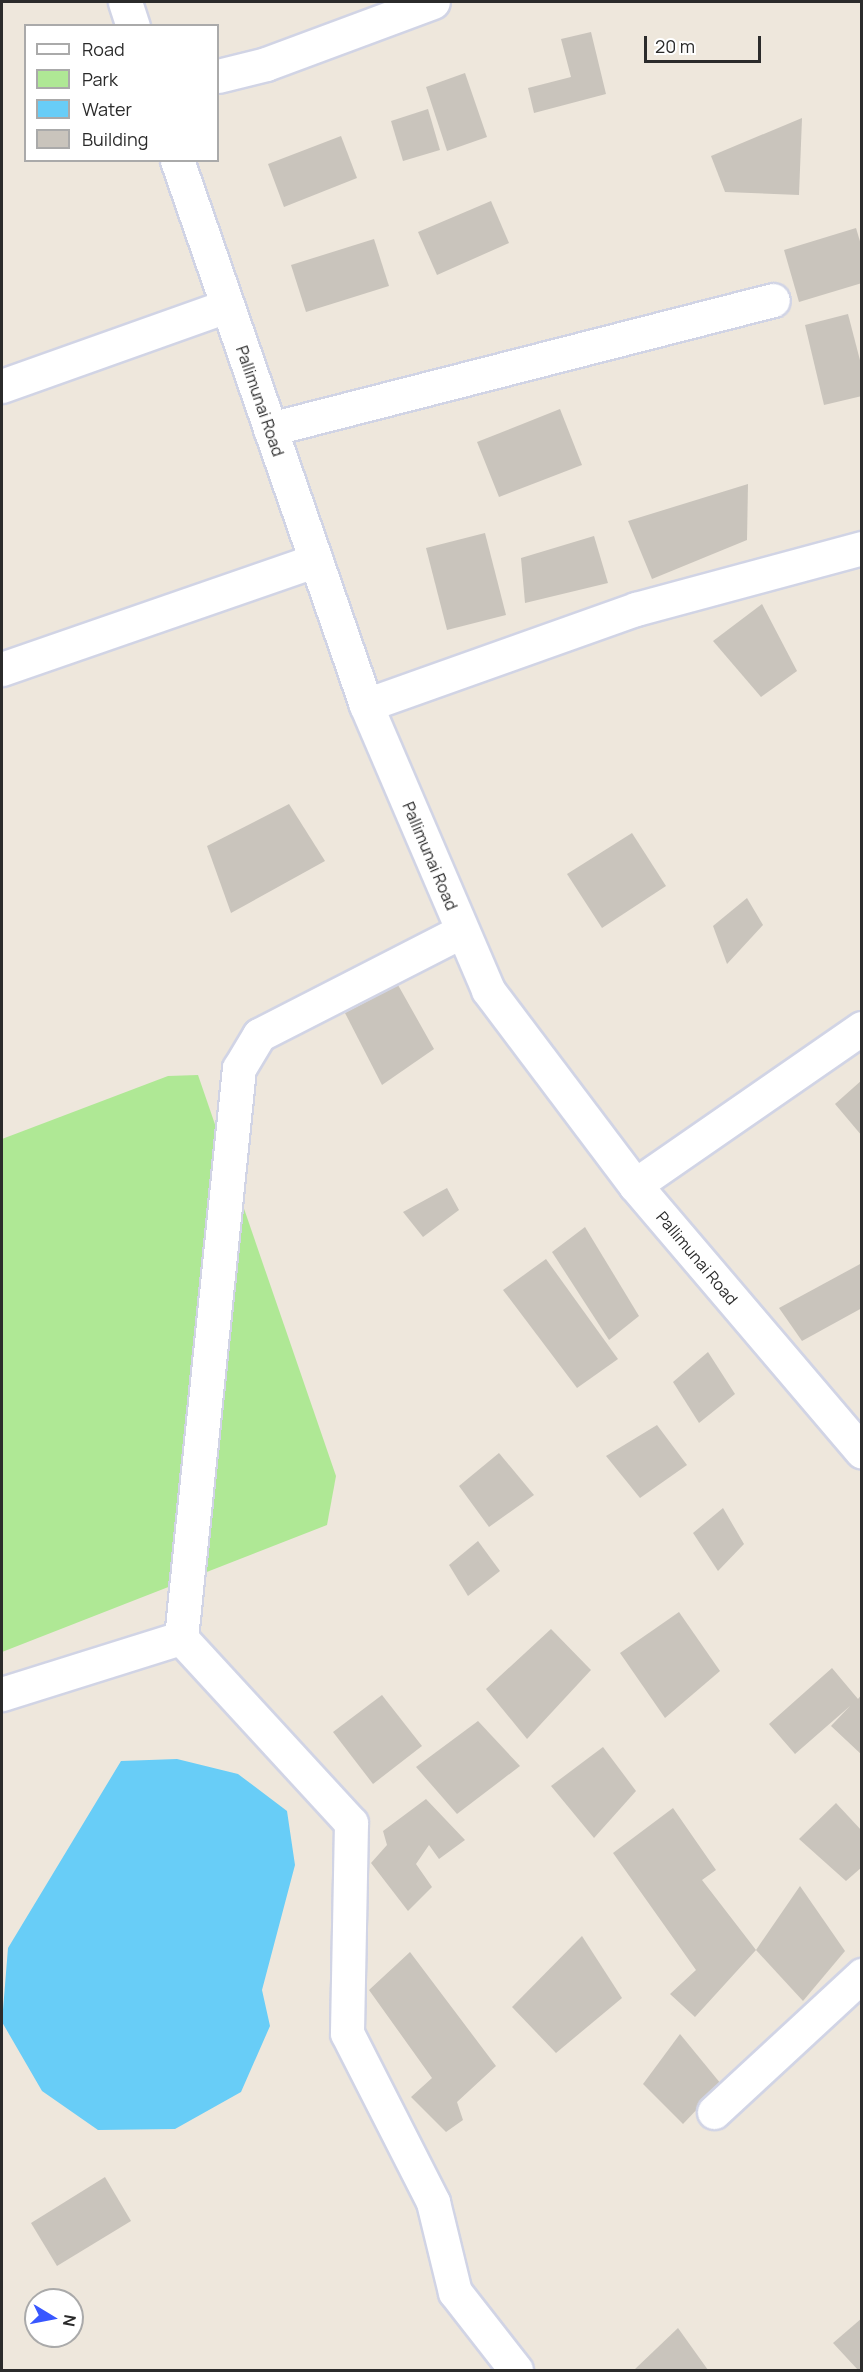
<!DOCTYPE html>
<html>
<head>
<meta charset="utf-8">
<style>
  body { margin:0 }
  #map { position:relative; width:863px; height:2372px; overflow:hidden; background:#eee7dc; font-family:Manrope,sans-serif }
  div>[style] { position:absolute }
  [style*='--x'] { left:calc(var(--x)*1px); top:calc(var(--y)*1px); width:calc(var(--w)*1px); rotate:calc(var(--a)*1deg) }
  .green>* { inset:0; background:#afe895 }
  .water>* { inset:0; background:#68cdf7 }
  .building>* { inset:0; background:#c9c4bc }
  .roads { filter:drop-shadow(2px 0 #d1d4e5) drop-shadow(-2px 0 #d1d4e5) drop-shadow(0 2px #d1d4e5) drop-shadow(0 -2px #d1d4e5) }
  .minor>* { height:33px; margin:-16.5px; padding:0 16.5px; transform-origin:16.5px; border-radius:16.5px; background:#fff }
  span { translate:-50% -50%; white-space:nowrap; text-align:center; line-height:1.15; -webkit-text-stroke:4.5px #fff; paint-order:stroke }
  .street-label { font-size:16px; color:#2b2b2b }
  .frame { position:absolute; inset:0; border:3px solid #2b2b2b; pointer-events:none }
  .legend { position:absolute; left:24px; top:24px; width:195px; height:138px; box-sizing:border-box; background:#fff; border:2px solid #aaa; margin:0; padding:8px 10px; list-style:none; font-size:18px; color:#2b2b2b }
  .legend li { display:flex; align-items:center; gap:12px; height:30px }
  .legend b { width:30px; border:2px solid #aaa }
  .north { position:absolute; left:24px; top:2288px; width:60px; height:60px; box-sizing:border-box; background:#fff; border:2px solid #aaa; border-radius:50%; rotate:100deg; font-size:16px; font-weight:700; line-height:24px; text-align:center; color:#2b2b2b }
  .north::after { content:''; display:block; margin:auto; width:21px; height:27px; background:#3857ff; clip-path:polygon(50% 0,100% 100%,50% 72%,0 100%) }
  .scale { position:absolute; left:644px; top:36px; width:117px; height:27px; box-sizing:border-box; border:3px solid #2b2b2b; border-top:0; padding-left:8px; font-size:18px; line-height:21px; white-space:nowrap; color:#2b2b2b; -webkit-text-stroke:4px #fff; paint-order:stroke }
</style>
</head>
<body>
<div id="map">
  <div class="green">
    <div style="clip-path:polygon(198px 1075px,336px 1476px,327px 1525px,2px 1652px,2px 1139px,168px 1076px)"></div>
  </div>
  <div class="water">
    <div style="clip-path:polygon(177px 1759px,238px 1774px,287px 1811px,295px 1865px,262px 1990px,270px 2026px,241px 2092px,175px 2129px,98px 2130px,42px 2091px,2px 2022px,8px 1948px,121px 1761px)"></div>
  </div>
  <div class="building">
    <div style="clip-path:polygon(591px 32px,606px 94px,534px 113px,528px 88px,571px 77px,561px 39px)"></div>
    <div style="clip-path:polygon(465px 73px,487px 137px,447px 151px,426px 87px)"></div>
    <div style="clip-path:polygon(428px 109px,440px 150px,403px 161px,391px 121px)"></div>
    <div style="clip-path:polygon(802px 118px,799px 195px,725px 192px,711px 156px)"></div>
    <div style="clip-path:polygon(341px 136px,357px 178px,284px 207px,268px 164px)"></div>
    <div style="clip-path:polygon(491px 201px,509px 243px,437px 275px,418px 232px)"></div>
    <div style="clip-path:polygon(856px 228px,862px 248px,862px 283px,799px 302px,784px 250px)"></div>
    <div style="clip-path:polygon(374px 239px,389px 286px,306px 312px,291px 265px)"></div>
    <div style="clip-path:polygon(848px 314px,862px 368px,862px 396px,824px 405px,805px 325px)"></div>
    <div style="clip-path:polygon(560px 409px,582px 465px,499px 497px,477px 442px)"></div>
    <div style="clip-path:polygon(748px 484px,747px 540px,652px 579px,628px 521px)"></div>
    <div style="clip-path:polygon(485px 533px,506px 615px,447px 630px,426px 548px)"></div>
    <div style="clip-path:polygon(594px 536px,608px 583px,525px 603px,521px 558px)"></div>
    <div style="clip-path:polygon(762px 604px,797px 671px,761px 697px,713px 641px)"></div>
    <div style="clip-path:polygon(289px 804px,325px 861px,231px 913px,207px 846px)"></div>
    <div style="clip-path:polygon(632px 833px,666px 886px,602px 928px,567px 874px)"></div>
    <div style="clip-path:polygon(747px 898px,763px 925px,727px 964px,713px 926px)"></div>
    <div style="clip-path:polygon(398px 985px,434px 1049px,382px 1085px,345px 1013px)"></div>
    <div style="clip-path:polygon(862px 1080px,862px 1136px,835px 1104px)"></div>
    <div style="clip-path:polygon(447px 1188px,459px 1210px,423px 1237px,403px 1212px)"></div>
    <div style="clip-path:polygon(585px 1227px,639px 1316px,609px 1340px,552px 1252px)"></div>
    <div style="clip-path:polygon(546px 1259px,618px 1359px,577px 1388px,503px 1290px)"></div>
    <div style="clip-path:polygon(862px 1263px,862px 1308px,802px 1341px,779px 1308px)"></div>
    <div style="clip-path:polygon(708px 1352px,735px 1394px,699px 1423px,673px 1382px)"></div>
    <div style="clip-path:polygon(657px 1425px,687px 1465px,640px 1498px,606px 1456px)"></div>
    <div style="clip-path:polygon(499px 1453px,534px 1495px,489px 1527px,459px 1486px)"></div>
    <div style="clip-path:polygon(723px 1508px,744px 1544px,718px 1571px,693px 1533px)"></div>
    <div style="clip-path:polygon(478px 1541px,500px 1571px,468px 1596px,449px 1565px)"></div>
    <div style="clip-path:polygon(679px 1612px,720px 1671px,665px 1718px,620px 1653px)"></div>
    <div style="clip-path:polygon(551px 1629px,591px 1670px,527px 1739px,486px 1689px)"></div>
    <div style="clip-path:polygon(832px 1668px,858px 1699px,862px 1694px,862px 1755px,831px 1726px,850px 1706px,795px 1754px,769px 1724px)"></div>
    <div style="clip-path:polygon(382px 1695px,422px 1746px,373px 1784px,333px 1732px)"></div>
    <div style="clip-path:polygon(478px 1721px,520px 1766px,457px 1814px,416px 1767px)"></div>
    <div style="clip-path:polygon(603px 1747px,636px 1791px,594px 1838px,551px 1786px)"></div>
    <div style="clip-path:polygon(426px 1799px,465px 1840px,439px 1859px,429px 1845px,416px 1864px,432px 1887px,408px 1911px,371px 1863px,387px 1845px,383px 1831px)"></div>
    <div style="clip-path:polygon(836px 1803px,862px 1831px,862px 1867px,846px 1881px,799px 1839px)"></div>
    <div style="clip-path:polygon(673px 1808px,716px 1870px,702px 1880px,756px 1950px,695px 2017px,670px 1994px,696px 1970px,613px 1853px)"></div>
    <div style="clip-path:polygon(800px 1886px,845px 1951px,803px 2001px,756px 1950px)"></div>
    <div style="clip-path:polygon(582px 1936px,622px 1998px,556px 2053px,512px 2007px)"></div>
    <div style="clip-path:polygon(410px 1952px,496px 2066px,457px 2102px,463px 2120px,446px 2132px,411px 2097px,432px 2078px,369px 1990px)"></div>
    <div style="clip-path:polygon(680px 2034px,721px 2084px,683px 2124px,643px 2084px)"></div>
    <div style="clip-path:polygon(105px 2177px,131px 2221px,57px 2266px,31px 2223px)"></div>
    <div style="clip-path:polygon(862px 2318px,862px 2370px,858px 2370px,833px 2343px)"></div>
    <div style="clip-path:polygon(678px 2328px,708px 2370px,634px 2370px)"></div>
  </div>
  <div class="roads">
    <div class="minor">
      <div style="--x:125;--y:2;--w:25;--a:72"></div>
      <div style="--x:218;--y:76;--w:49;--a:-14"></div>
      <div style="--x:266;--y:64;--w:178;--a:-20.4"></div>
      <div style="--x:177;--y:160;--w:577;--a:70.87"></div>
      <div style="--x:366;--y:705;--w:310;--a:66.8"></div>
      <div style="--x:488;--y:990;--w:244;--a:53"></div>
      <div style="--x:635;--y:1185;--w:350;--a:49.6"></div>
      <div style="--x:2;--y:386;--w:239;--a:-19.6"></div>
      <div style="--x:270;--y:429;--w:519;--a:-14.38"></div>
      <div style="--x:2;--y:669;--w:332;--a:-19.1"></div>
      <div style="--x:366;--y:705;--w:287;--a:-19.6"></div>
      <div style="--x:636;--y:609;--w:234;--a:-15.1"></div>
      <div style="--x:462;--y:931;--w:228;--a:152.9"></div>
      <div style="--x:259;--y:1035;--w:39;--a:121"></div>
      <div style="--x:239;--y:1068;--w:573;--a:95.81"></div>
      <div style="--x:181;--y:1638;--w:251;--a:47.4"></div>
      <div style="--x:351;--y:1823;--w:210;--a:91.1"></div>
      <div style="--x:347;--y:2033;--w:190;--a:63"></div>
      <div style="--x:433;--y:2202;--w:93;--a:76.3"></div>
      <div style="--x:455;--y:2292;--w:99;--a:52"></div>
      <div style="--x:635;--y:1185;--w:276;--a:-34.7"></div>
      <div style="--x:2;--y:1694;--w:188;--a:-17.4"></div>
      <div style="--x:714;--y:2112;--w:202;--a:-42.8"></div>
    </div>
  </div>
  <div class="street-label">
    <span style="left:260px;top:401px;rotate:71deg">Pallimunai Road</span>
    <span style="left:430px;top:856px;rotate:67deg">Pallimunai Road</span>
    <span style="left:697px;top:1258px;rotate:50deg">Pallimunai Road</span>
  </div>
  <div class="frame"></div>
  <ul class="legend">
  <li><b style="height:8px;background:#fff"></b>Road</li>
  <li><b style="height:16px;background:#afe895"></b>Park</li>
  <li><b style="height:16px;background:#68cdf7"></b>Water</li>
  <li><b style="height:16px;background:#c9c4bc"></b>Building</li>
  </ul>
  <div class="north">N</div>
  <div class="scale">20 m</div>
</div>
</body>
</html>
